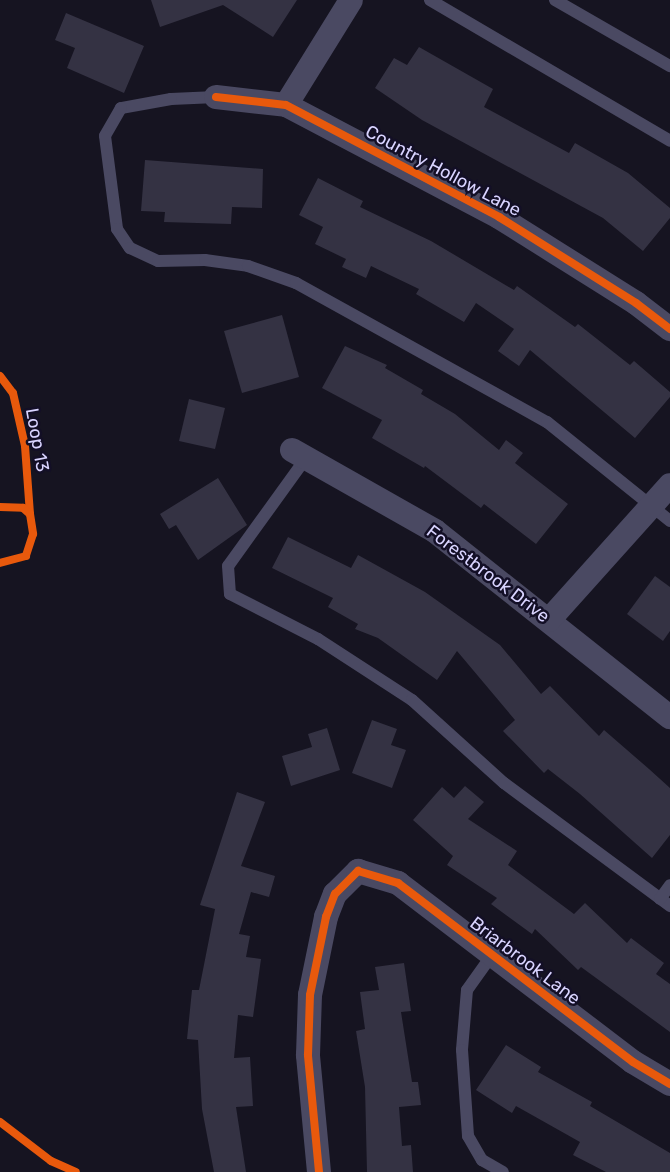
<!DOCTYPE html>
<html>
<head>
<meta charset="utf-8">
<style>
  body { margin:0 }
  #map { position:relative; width:670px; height:1172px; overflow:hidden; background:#161421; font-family:Rubik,sans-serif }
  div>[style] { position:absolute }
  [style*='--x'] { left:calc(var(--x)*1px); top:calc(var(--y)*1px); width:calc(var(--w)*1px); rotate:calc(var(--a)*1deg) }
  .building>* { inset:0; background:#343243 }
  .service>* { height:12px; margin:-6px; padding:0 6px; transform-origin:6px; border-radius:6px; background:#4a4962 }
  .minor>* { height:24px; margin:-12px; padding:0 12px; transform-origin:12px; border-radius:12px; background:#4a4962 }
  .cycleway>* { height:8px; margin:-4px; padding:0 4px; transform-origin:4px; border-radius:4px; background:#e8590c }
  span { translate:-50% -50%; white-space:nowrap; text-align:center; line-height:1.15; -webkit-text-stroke:5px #130f26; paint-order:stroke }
  .street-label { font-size:18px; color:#d9d4ff }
</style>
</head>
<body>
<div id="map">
  <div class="building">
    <div style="clip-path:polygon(151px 0,297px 0,273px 37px,223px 5px,160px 27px)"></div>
    <div style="clip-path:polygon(66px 13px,144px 46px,124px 93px,67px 68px,75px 48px,55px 40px)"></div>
    <div style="clip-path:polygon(419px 47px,493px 89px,484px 107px,569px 153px,575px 143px,628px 173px,670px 208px,670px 218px,643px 251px,603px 218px,422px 120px,375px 88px,394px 58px,407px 65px)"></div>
    <div style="clip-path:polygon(145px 160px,263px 169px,262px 208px,232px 207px,231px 224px,164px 222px,165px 212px,141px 211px)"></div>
    <div style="clip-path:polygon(318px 178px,363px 201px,360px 207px,431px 241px,514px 290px,517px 286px,575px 327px,578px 324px,630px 365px,634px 361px,670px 392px,670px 397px,635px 438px,530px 350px,519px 366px,498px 351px,514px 329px,476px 303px,464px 322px,416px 294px,419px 289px,371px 266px,366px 278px,342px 267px,346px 259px,315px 244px,323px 227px,299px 215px)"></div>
    <div style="clip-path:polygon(282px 315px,299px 377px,242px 393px,224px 331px)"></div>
    <div style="clip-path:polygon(345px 346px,387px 365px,385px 368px,423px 390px,421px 394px,455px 414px,499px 450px,506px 440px,523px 453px,515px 463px,568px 504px,536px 544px,484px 504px,481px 508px,425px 466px,424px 468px,372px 438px,382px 420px,322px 388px)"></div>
    <div style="clip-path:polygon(189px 399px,225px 408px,215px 449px,179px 441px)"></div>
    <div style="clip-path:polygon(218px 478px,247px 525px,198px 560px,176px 525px,169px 529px,160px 514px)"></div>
    <div style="clip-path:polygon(288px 537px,351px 568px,358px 555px,425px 592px,500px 645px,541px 694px,550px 686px,599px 736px,604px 730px,649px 769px,670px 788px,670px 835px,652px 858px,580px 794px,548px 769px,544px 773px,503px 731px,515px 720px,457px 651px,437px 680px,378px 638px,355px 629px,358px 624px,328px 607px,333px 598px,272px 568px)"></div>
    <div style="clip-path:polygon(655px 576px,670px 587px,670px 631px,663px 641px,627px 614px)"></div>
    <div style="clip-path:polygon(372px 720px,397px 729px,391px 745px,406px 750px,392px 788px,352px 773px)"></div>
    <div style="clip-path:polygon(327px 728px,340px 770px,291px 786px,282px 756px,312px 747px,308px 734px)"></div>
    <div style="clip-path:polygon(465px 786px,484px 802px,468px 819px,517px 851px,508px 865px,574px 914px,585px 903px,627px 943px,631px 938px,664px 963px,656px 974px,670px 984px,670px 1032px,581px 967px,578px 970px,535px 929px,532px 934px,491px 904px,497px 898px,447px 865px,453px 856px,413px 820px,442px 787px,454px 798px)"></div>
    <div style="clip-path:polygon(237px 792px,265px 802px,241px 866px,275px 876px,269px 897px,251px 892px,239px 934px,250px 936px,246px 957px,261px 959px,253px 1017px,238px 1015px,234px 1058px,250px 1057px,253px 1106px,236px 1107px,246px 1172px,214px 1172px,202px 1109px,198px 1040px,187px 1039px,192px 990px,199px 990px,215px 909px,200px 905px)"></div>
    <div style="clip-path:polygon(404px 963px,411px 1011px,401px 1012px,412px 1082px,418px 1082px,421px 1105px,399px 1107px,402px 1146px,411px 1145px,413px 1172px,367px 1172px,365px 1087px,356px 1031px,365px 1029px,360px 992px,379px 990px,375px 967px)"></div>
    <div style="clip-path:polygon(506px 1045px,541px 1067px,538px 1072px,592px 1102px,590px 1106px,670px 1153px,670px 1172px,606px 1172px,573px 1155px,580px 1142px,516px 1106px,512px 1113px,476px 1090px)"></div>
  </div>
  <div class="service">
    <div style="--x:430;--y:0;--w:278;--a:30.4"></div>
    <div style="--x:555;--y:0;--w:133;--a:29.9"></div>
    <div style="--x:216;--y:97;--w:45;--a:177.5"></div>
    <div style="--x:171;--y:99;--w:51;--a:169.8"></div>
    <div style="--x:121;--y:108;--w:32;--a:120"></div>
    <div style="--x:105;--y:136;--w:94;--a:82.6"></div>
    <div style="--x:117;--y:229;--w:23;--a:56"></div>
    <div style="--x:130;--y:248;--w:31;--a:25"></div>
    <div style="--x:158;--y:261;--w:47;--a:-1.2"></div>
    <div style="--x:205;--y:260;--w:43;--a:7.9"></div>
    <div style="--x:248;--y:266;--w:51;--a:19.5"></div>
    <div style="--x:296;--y:283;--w:287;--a:29"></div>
    <div style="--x:547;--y:422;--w:158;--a:38.8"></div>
    <div style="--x:306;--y:458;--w:133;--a:125.8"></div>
    <div style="--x:228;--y:566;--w:28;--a:86"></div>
    <div style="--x:230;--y:594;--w:99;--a:27.1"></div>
    <div style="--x:318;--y:639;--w:112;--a:33"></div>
    <div style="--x:412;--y:700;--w:124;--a:42.1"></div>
    <div style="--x:504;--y:783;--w:207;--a:36.5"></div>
    <div style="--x:660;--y:899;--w:17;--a:-54"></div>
    <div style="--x:492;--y:955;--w:43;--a:125.5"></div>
    <div style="--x:467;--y:990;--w:60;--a:94.8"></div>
    <div style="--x:462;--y:1050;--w:86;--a:86"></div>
    <div style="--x:468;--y:1136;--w:28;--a:60"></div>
    <div style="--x:482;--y:1160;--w:24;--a:30"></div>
  </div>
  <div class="minor">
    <div style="--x:216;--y:97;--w:70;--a:6.5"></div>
    <div style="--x:286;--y:105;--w:241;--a:27.7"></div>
    <div style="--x:499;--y:217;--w:162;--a:32.1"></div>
    <div style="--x:636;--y:303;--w:43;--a:37.4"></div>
    <div style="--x:286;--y:105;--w:123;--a:-58.2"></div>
    <div style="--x:292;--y:450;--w:164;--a:29.5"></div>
    <div style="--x:435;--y:531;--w:300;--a:38.4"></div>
    <div style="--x:549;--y:620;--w:181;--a:-48.1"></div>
    <div style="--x:319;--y:1172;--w:118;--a:-95.4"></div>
    <div style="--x:308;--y:1055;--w:60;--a:-88.1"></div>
    <div style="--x:310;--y:995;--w:80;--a:-78.4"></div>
    <div style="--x:326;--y:917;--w:25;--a:-69"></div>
    <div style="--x:335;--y:894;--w:33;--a:-45"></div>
    <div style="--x:358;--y:871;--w:42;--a:16.7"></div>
    <div style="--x:398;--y:883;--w:295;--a:37.3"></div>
    <div style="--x:633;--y:1062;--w:43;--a:30.7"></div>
  </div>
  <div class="cycleway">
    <div style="--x:216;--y:97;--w:70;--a:6.5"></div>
    <div style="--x:286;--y:105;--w:241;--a:27.7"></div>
    <div style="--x:499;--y:217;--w:162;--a:32.1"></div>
    <div style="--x:636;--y:303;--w:43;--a:37.4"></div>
    <div style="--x:0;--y:376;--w:21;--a:53"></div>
    <div style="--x:13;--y:393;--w:54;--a:77.2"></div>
    <div style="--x:25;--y:446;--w:68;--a:85.8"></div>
    <div style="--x:0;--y:507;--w:23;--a:2"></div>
    <div style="--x:23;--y:508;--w:9;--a:41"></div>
    <div style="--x:30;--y:514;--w:20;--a:81"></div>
    <div style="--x:33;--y:534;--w:23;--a:108"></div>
    <div style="--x:26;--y:556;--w:27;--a:165"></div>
    <div style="--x:0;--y:1122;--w:64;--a:37.4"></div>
    <div style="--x:51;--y:1161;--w:27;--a:24"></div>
    <div style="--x:319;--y:1172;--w:118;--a:-95.4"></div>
    <div style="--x:308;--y:1055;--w:60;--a:-88.1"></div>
    <div style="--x:310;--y:995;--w:80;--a:-78.4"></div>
    <div style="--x:326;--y:917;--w:25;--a:-69"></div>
    <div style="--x:335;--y:894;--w:33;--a:-45"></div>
    <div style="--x:358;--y:871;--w:42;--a:16.7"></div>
    <div style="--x:398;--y:883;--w:295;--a:37.3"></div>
    <div style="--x:633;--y:1062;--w:43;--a:30.7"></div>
  </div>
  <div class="street-label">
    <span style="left:443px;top:171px;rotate:28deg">Country Hollow Lane</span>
    <span style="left:37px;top:440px;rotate:80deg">Loop 13</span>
    <span style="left:488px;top:574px;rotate:37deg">Forestbrook Drive</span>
    <span style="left:525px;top:961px;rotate:37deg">Briarbrook Lane</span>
  </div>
</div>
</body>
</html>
